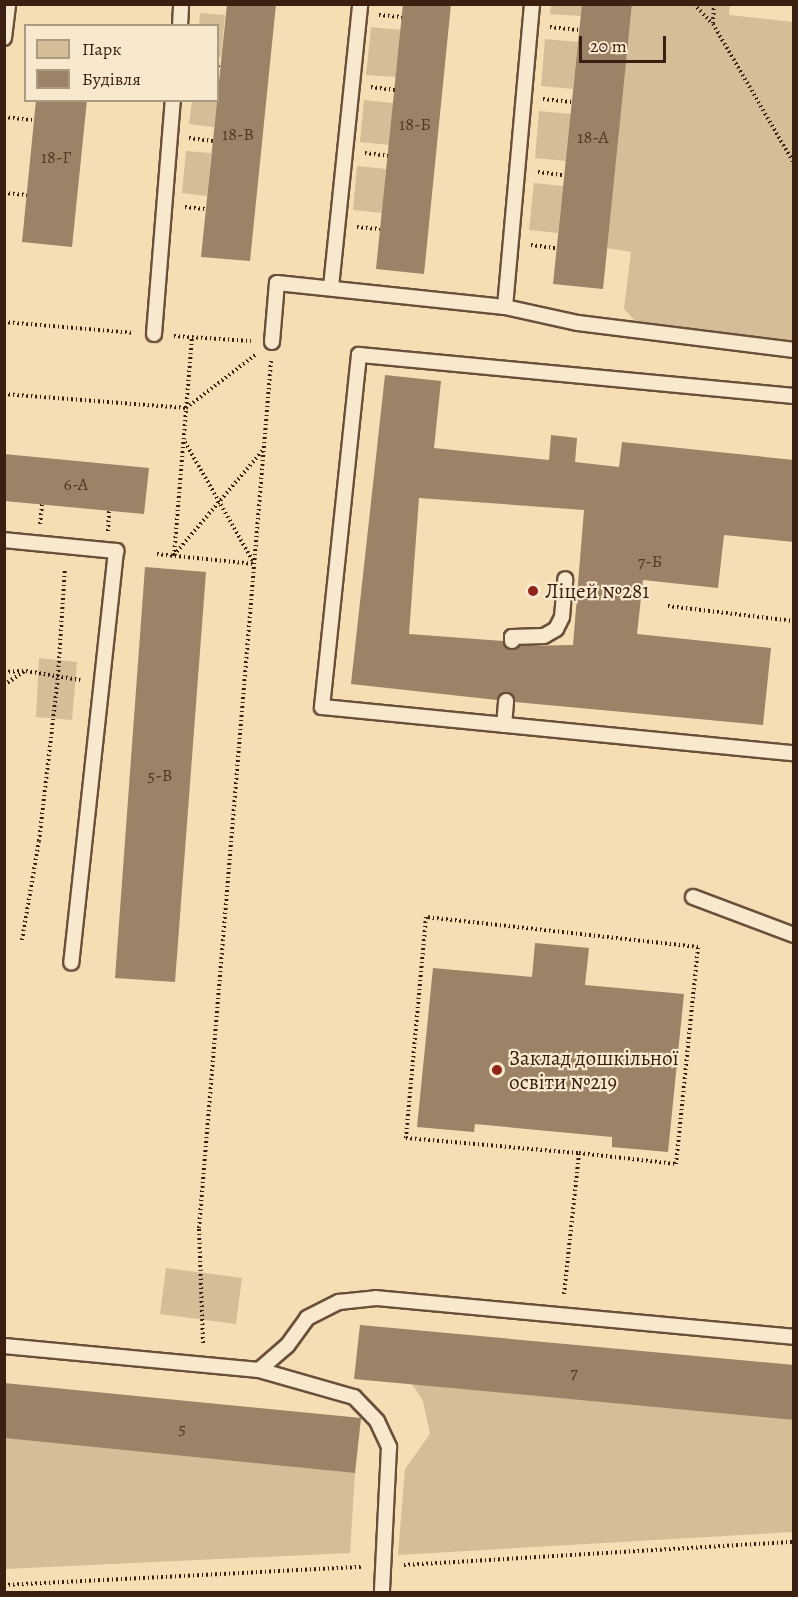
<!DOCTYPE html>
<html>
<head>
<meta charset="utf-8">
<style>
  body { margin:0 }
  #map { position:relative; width:798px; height:1597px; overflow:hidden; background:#f5ddb4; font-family:Alegreya,serif }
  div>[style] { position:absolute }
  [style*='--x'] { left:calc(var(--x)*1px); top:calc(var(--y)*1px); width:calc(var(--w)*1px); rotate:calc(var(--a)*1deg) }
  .green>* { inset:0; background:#d5bd98 }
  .building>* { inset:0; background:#9c8266 }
  .path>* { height:4px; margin-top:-2px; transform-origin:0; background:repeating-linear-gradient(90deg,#3b2011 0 1.5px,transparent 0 4.5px) }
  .roads { filter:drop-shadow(2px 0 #6a4f3a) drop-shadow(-2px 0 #6a4f3a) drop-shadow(0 2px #6a4f3a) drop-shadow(0 -2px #6a4f3a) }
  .service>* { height:14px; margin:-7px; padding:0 7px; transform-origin:7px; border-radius:7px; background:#f8e9ce }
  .dots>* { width:16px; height:16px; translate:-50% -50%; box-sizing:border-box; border:3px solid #f8e9ce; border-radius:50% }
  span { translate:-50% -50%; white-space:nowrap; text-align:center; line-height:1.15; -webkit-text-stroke:4.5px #f8e9ce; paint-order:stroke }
  .number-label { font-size:18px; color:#533826 }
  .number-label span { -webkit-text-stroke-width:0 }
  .poi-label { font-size:21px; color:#3b2011 }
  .left { translate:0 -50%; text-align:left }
  .frame { position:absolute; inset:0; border:6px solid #3b2011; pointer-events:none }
  .legend { position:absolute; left:24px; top:24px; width:195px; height:78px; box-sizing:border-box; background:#f8e9ce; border:2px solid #ac9982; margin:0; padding:8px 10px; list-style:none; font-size:18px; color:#3b2011 }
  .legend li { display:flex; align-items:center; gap:12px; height:30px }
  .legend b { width:30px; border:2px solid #ac9982 }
  .scale { position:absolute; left:579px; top:36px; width:87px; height:27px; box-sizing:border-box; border:3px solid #3b2011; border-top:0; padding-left:8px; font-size:18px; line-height:21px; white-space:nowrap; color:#3b2011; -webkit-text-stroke:4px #f8e9ce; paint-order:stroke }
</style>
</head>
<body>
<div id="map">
  <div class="green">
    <div style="clip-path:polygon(551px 5px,582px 5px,581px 16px,550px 14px)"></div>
    <div style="clip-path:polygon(632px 5px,730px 5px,729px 15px,793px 22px,793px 342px,642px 328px,624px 309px,631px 252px,607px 248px)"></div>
    <div style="clip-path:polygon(200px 13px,225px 15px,221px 57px,218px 57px,218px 26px,199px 25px)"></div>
    <div style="clip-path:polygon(371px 27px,401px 30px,396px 77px,366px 75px)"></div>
    <div style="clip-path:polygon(545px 39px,578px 42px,573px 89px,541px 86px)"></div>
    <div style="clip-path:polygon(364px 100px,393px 103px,389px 145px,360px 142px)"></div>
    <div style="clip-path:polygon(192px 101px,217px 101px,214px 127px,189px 124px)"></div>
    <div style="clip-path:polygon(539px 111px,571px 114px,566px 161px,535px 158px)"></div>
    <div style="clip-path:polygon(186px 151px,211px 153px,207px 196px,182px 193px)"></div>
    <div style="clip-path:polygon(357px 166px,386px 169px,382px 213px,353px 210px)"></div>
    <div style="clip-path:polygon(534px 183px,563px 186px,558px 233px,529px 230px)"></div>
    <div style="clip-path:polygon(39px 658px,77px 662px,72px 720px,36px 717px)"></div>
    <div style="clip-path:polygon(166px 1268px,242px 1278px,236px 1324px,160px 1314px)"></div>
    <div style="clip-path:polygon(412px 1384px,793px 1420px,793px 1532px,398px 1555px,405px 1469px,430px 1434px,423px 1401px)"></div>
    <div style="clip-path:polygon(4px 1438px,355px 1473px,350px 1553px,5px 1569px)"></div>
  </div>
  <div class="building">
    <div style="clip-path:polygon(227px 4px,276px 4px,250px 261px,201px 257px)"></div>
    <div style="clip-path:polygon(403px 4px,451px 4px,424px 274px,376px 269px)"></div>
    <div style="clip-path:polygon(582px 4px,632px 4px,603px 289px,553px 284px)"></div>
    <div style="clip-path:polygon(36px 100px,87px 100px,72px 247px,22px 242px)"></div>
    <div style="clip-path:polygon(evenodd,385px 375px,441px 381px,434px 448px,549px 460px,551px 435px,577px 438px,575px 462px,619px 467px,622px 442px,794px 460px,794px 542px,724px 535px,718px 588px,643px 580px,637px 634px,771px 648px,763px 725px,515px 702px,507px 692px,497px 700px,351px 684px,385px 375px,419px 498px,584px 510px,573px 645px,520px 646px,511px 650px,503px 641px,409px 634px,419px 498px)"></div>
    <div style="clip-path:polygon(4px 454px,149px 468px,144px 514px,4px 501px)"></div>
    <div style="clip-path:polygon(145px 567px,206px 572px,175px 982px,115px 978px)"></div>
    <div style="clip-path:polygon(535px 943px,589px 948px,585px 985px,684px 994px,668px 1152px,612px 1147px,612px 1137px,475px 1124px,474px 1132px,417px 1127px,433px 968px,532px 977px)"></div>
    <div style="clip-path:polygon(360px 1325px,794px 1365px,794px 1420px,354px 1379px)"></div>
    <div style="clip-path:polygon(4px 1383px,361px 1418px,355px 1473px,4px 1438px)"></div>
  </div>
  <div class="path">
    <div style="--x:694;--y:4;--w:26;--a:47"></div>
    <div style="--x:714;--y:4;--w:20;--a:93"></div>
    <div style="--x:713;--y:24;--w:161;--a:59.8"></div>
    <div style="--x:379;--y:15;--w:23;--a:5"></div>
    <div style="--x:550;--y:27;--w:29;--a:6"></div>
    <div style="--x:218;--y:67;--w:2;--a:27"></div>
    <div style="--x:371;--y:87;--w:24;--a:7"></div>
    <div style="--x:543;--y:99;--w:29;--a:6"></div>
    <div style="--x:4;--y:117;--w:30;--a:6"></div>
    <div style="--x:189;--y:138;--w:24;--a:7"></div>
    <div style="--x:365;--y:153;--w:23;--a:7"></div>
    <div style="--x:538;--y:172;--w:26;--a:7"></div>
    <div style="--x:4;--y:193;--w:23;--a:5"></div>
    <div style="--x:185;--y:207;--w:20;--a:6"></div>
    <div style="--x:357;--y:227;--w:23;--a:5"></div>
    <div style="--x:531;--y:245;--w:26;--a:7"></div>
    <div style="--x:4;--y:322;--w:130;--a:4.8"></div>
    <div style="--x:174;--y:336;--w:77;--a:3.7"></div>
    <div style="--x:4;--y:394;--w:183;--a:4.4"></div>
    <div style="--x:186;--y:408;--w:87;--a:-37.5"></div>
    <div style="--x:185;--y:442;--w:139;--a:60.3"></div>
    <div style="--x:40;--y:524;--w:20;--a:-84"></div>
    <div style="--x:108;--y:531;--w:20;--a:-87"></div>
    <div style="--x:157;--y:554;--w:98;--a:5.9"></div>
    <div style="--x:174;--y:555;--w:139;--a:-49.7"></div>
    <div style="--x:174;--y:556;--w:220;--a:-85.3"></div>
    <div style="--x:668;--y:606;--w:127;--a:6.8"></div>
    <div style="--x:4;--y:672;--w:22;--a:-3"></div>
    <div style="--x:26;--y:671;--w:55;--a:9.5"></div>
    <div style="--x:4;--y:685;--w:25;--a:-34"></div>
    <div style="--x:22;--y:940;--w:100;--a:-80.3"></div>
    <div style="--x:39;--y:841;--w:166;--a:-83.4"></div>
    <div style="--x:58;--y:676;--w:108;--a:-86.3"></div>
    <div style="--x:564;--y:1294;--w:142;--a:-83.9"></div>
    <div style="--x:579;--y:1153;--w:98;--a:6.5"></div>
    <div style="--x:676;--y:1164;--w:218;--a:-84.2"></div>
    <div style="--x:698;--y:947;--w:274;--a:-173.7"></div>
    <div style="--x:426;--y:917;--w:222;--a:95.2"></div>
    <div style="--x:406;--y:1138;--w:174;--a:5"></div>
    <div style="--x:203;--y:1343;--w:115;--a:-92"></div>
    <div style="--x:199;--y:1228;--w:870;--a:-85.25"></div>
    <div style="--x:404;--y:1565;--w:391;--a:-3.4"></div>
    <div style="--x:4;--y:1585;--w:359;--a:-2.9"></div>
  </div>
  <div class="roads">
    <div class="service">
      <div style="--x:180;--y:26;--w:22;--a:-87"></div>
      <div style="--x:4;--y:38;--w:34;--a:-83"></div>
      <div style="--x:331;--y:287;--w:284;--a:-84.1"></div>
      <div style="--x:505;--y:307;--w:304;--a:-84.9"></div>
      <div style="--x:154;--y:334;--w:235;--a:-85.4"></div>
      <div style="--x:272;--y:342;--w:59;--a:-85.2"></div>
      <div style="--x:277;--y:283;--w:229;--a:6"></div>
      <div style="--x:505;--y:307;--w:75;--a:12.4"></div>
      <div style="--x:578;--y:323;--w:218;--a:7.1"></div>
      <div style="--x:794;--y:396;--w:437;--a:-174.6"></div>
      <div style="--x:359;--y:355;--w:354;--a:96"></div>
      <div style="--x:322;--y:707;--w:474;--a:5.6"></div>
      <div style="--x:4;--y:540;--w:113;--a:5.6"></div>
      <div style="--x:116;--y:551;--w:414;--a:96.2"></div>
      <div style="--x:512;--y:641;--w:4;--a:-90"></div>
      <div style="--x:512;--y:637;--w:32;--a:-2"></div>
      <div style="--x:544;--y:636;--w:14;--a:-30"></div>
      <div style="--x:556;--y:629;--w:13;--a:-63"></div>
      <div style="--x:562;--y:617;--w:38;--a:-85"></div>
      <div style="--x:504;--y:725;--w:24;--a:-85"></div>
      <div style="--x:693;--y:897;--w:108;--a:20.6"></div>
      <div style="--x:4;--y:1346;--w:256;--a:5.4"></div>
      <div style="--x:259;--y:1370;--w:99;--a:15.9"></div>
      <div style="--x:354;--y:1397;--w:33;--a:46"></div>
      <div style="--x:377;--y:1421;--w:29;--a:65"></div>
      <div style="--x:389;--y:1447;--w:145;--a:92.8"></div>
      <div style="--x:259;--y:1370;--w:37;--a:-41"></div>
      <div style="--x:287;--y:1346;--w:34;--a:-54"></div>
      <div style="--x:307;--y:1318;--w:36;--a:-27"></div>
      <div style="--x:339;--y:1302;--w:37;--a:-6"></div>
      <div style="--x:376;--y:1298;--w:420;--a:5.3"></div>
    </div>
  </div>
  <div class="dots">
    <div style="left:533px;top:591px;background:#8f2418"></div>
    <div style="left:497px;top:1070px;background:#8f2418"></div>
  </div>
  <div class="number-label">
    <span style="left:415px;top:124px">18-Б</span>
    <span style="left:238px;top:134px">18-В</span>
    <span style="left:593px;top:137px">18-А</span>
    <span style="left:56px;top:157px">18-Г</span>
    <span style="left:76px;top:484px">6-А</span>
    <span style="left:650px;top:561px">7-Б</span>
    <span style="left:160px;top:775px">5-В</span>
    <span style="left:574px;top:1372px">7</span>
    <span style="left:182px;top:1428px">5</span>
  </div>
  <div class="poi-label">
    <span class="left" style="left:545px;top:591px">Ліцей №281</span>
    <span class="left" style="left:509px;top:1070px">Заклад дошкільної<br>освіти №219</span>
  </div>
  <div class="frame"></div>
  <ul class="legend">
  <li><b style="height:16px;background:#d5bd98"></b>Парк</li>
  <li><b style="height:16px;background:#9c8266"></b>Будівля</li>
  </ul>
  <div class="scale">20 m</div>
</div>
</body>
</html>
